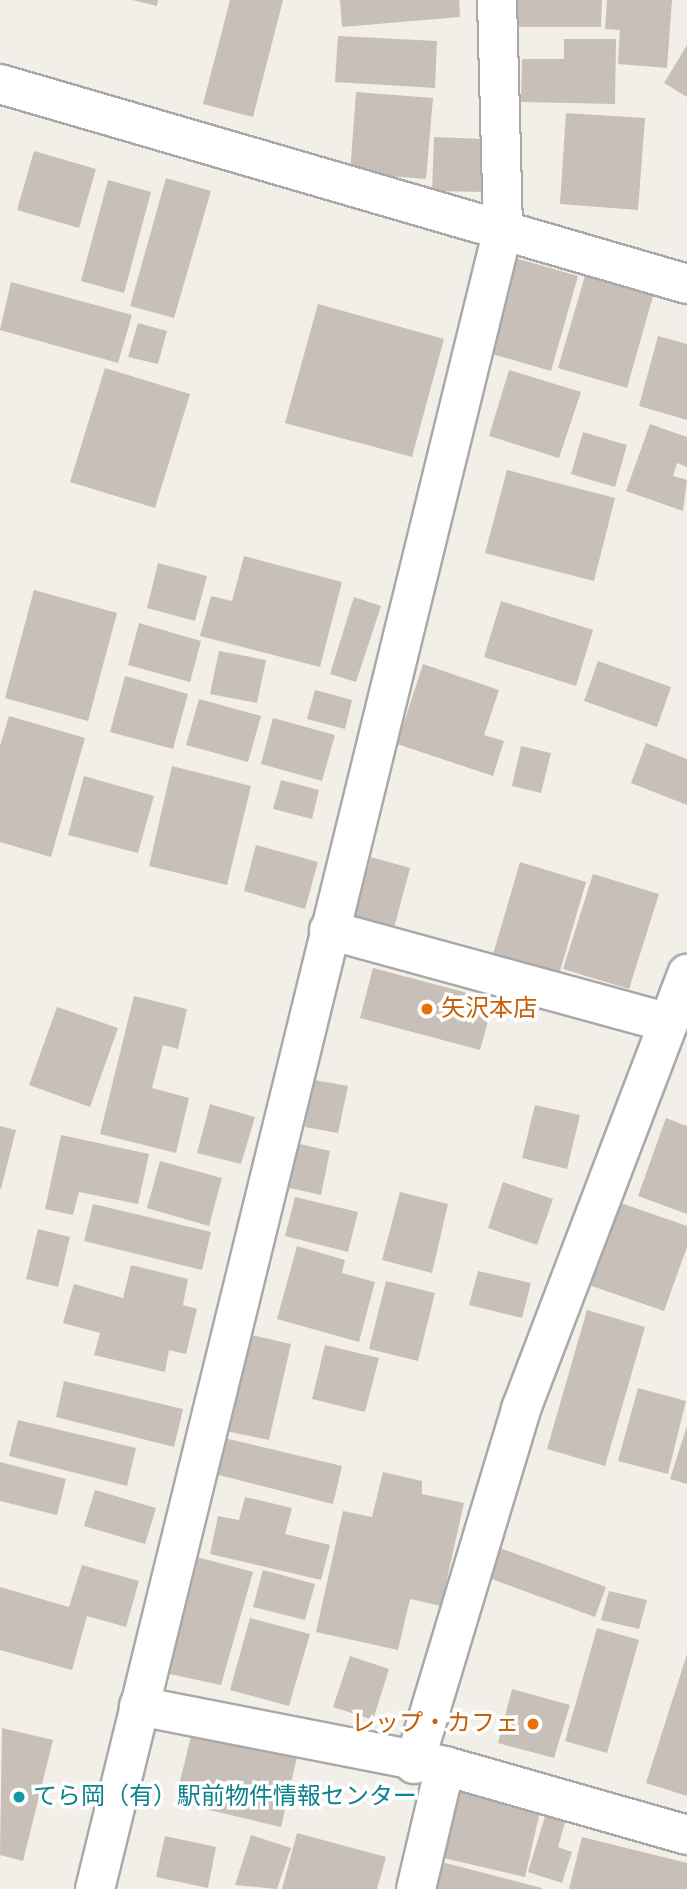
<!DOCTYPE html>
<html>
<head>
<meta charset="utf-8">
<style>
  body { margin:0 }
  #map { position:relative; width:687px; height:1889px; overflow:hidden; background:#f2efe9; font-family:"Sofia Sans Condensed","Noto Sans JP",sans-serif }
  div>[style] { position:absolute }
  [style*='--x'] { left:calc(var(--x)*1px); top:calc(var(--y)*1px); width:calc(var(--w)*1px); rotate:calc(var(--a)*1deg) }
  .building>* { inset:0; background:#c7bfb8 }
  .roads { filter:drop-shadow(2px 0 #a9a9a9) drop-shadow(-2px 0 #a9a9a9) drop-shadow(0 2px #a9a9a9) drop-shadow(0 -2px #a9a9a9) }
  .street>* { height:38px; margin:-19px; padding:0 19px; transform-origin:19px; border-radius:19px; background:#fff }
  .dots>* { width:19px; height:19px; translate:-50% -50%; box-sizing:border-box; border:4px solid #fff; border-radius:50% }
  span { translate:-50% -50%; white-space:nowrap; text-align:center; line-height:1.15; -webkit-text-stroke:7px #fff; paint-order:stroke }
  .food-label { font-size:24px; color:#c56008 }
  .left { translate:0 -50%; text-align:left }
  .right { translate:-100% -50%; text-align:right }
  .culture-label { font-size:24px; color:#0d838f }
</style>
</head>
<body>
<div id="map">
  <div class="building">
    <div style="clip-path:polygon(132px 0,158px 0,157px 6px)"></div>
    <div style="clip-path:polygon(230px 0,283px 0,253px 117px,203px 104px)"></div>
    <div style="clip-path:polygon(340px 0,459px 0,460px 17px,342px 27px)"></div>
    <div style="clip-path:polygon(511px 0,602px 0,601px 27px,510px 27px)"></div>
    <div style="clip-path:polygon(607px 0,672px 0,667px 68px,618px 64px,620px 30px,605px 29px)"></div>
    <div style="clip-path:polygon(338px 36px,437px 41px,435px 88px,335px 82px)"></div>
    <div style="clip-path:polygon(564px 39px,616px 39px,615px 104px,521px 102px,522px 59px,564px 59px)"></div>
    <div style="clip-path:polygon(687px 45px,687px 97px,664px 83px)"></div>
    <div style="clip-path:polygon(356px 92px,433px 98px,426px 179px,350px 173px)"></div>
    <div style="clip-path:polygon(566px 113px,645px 118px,638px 210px,560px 204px)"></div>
    <div style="clip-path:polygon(434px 137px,486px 139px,485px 192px,432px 191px)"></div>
    <div style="clip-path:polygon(34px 151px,96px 169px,79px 228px,17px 210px)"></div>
    <div style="clip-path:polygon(166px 178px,211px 191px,174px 318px,130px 306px)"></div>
    <div style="clip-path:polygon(108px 180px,151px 192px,124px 293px,81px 281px)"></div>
    <div style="clip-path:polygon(512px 257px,578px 276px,551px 371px,485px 352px)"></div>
    <div style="clip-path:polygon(587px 269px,655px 289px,627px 388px,558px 368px)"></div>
    <div style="clip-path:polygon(11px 282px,132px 315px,118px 363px,0 330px)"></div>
    <div style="clip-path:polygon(318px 304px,444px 339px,412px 457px,285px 423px)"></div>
    <div style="clip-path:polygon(138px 323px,167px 331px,158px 364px,128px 357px)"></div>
    <div style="clip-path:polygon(658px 336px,687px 344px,687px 420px,639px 406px)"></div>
    <div style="clip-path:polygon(105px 368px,190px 394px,155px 508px,70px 482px)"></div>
    <div style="clip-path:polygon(509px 370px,581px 392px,559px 458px,489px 436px)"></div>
    <div style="clip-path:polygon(650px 424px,687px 437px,687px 467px,677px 463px,673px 476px,687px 480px,683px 511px,626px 491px)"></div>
    <div style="clip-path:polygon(583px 432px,627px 445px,615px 487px,571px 474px)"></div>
    <div style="clip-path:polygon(507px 470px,615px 498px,594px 581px,485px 553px)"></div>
    <div style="clip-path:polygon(244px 556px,342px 582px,320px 667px,200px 636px,211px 596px,232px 601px)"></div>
    <div style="clip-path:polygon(158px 563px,207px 576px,195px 621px,147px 608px)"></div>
    <div style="clip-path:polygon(34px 590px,117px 613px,88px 721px,5px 698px)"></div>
    <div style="clip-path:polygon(354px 597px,381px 606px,356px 682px,330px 674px)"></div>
    <div style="clip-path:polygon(501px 601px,593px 630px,576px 686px,484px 657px)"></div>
    <div style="clip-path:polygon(139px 623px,201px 641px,190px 682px,128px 665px)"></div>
    <div style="clip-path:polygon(219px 651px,266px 660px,257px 703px,210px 694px)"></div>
    <div style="clip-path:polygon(598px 661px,671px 687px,657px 727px,584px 701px)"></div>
    <div style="clip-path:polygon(423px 664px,499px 690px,484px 735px,504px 741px,493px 776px,397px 744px)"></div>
    <div style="clip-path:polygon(125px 676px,188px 694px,173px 749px,110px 732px)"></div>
    <div style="clip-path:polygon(315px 690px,352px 700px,345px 729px,307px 719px)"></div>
    <div style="clip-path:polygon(199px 699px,261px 716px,248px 762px,186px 745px)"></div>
    <div style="clip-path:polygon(9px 716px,85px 738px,51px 857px,0 842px,0 746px)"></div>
    <div style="clip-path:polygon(273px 718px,335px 735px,322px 781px,261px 764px)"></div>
    <div style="clip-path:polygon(646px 743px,687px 759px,687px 805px,631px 783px)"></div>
    <div style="clip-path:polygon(521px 746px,551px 753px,541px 793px,512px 786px)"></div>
    <div style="clip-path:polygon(172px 766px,251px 786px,227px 885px,149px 866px)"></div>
    <div style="clip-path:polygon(84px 776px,154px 796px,138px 853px,68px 835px)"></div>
    <div style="clip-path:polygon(281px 780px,319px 790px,312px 819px,273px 809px)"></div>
    <div style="clip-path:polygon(256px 845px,318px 862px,305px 909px,244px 891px)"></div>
    <div style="clip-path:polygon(371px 857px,410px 868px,393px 932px,354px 921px)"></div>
    <div style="clip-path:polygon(520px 862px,586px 882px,558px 978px,492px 958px)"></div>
    <div style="clip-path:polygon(593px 874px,659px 894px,629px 989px,563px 969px)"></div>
    <div style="clip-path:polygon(373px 968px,494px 1000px,480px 1050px,360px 1018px)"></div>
    <div style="clip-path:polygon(134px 996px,187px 1009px,178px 1049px,163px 1045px,152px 1088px,189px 1098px,176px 1153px,100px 1134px)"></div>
    <div style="clip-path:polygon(57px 1007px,118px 1028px,90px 1107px,29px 1085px)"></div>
    <div style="clip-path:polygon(314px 1080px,348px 1086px,338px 1133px,305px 1127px)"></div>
    <div style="clip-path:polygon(210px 1104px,255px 1117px,241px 1164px,197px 1153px)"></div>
    <div style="clip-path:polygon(535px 1105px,580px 1115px,567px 1169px,522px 1158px)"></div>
    <div style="clip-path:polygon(666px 1118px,687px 1126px,687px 1214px,638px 1196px)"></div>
    <div style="clip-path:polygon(0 1126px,16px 1130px,1px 1189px,0 1189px)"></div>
    <div style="clip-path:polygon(61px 1135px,149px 1154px,138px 1204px,79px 1192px,73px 1215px,45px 1209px)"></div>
    <div style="clip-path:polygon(296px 1143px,330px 1151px,321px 1195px,285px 1187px)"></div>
    <div style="clip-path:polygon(160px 1161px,222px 1178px,209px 1226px,147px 1208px)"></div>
    <div style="clip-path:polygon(503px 1182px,553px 1199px,537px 1245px,488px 1228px)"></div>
    <div style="clip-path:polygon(400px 1192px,448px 1204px,432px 1273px,382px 1260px)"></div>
    <div style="clip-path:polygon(295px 1197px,358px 1212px,348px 1252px,285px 1236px)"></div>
    <div style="clip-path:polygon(615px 1201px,687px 1226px,687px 1247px,664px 1311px,586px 1284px)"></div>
    <div style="clip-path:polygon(93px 1204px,211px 1232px,202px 1270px,84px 1241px)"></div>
    <div style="clip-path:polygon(38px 1229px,70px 1237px,58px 1287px,26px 1279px)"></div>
    <div style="clip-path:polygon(297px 1246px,345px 1260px,342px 1273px,375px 1282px,359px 1342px,277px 1319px)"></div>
    <div style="clip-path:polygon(131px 1265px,188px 1279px,183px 1305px,197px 1309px,186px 1354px,169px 1350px,165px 1372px,94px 1355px,100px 1333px,63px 1323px,74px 1284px,123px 1298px)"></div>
    <div style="clip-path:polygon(478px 1271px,531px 1283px,522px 1318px,469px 1305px)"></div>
    <div style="clip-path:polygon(386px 1281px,435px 1293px,418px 1361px,369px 1349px)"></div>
    <div style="clip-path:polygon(587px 1310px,645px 1327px,605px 1466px,547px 1449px)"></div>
    <div style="clip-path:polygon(247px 1334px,291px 1344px,269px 1440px,225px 1431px)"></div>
    <div style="clip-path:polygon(325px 1345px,379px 1358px,365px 1412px,312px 1399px)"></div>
    <div style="clip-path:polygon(64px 1381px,183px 1409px,174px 1447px,56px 1417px)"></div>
    <div style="clip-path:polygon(638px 1388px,686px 1401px,668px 1474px,618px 1461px)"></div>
    <div style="clip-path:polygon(18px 1420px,136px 1448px,127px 1486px,9px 1456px)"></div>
    <div style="clip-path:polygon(687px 1426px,687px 1484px,670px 1479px)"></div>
    <div style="clip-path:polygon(224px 1438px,342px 1466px,333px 1504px,215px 1474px)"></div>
    <div style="clip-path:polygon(0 1462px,66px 1479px,57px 1515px,0 1501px)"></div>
    <div style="clip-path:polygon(383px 1472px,422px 1481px,422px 1494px,464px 1503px,441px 1606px,410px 1599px,398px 1650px,316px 1632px,343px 1511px,372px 1517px)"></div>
    <div style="clip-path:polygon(95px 1490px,156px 1508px,145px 1544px,84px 1526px)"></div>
    <div style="clip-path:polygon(245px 1497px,292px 1508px,285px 1534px,330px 1545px,321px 1580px,210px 1554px,218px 1516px,239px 1520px)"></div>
    <div style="clip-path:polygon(500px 1548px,606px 1587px,595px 1617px,489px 1578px)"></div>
    <div style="clip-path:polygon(193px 1556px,253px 1572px,221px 1685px,165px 1673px)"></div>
    <div style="clip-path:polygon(82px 1565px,139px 1581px,126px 1627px,87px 1616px,72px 1670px,0 1650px,0 1587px,69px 1607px)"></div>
    <div style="clip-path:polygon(263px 1570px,315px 1584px,305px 1620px,253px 1607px)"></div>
    <div style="clip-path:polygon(609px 1591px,647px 1600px,639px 1629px,601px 1620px)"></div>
    <div style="clip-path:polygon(250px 1618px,310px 1634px,289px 1706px,230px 1690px)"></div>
    <div style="clip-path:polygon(597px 1628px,639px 1640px,607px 1753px,565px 1741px)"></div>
    <div style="clip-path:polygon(687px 1654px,687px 1796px,646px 1783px)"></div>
    <div style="clip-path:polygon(350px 1656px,389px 1669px,373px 1720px,333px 1707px)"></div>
    <div style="clip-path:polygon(512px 1689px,570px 1705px,554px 1758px,498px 1743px)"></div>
    <div style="clip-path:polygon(2px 1728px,53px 1740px,23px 1861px,0 1855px)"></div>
    <div style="clip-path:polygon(192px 1732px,297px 1757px,281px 1827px,175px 1802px)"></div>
    <div style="clip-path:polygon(471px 1786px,542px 1803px,525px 1877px,431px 1855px,444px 1800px)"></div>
    <div style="clip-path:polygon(546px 1813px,566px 1819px,558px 1847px,572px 1852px,562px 1883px,528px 1872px)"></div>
    <div style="clip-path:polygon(297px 1833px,386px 1857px,377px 1889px,282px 1889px)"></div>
    <div style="clip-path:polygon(251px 1835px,291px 1848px,277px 1889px,235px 1885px)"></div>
    <div style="clip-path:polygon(165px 1836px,216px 1847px,208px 1888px,156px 1877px)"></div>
    <div style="clip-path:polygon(582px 1837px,687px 1863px,687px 1889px,569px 1889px)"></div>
    <div style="clip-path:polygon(434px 1860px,542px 1888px,542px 1889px,427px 1889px)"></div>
  </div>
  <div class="roads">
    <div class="street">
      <div style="--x:0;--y:84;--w:716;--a:16.23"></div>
      <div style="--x:329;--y:930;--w:352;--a:15.3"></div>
      <div style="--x:139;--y:1706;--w:312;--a:11.1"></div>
      <div style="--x:445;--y:1766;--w:252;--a:15.9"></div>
      <div style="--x:414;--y:1764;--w:371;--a:-73.2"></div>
      <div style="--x:521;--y:1409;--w:466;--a:-69.1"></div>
      <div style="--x:95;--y:1889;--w:1709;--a:-76.19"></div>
      <div style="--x:503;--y:229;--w:229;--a:-91.5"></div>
      <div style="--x:416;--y:1889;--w:126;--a:-76.7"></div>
    </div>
  </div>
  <div class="dots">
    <div style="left:427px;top:1009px;background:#e8710a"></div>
    <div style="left:533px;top:1724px;background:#e8710a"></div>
    <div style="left:19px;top:1797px;background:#0f9aa8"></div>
  </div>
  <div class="food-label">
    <span class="left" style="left:441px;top:1009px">矢沢本店</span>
    <span class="right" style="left:519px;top:1724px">レップ・カフェ</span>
  </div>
  <div class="culture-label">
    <span class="left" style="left:33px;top:1797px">てら岡（有）駅前物件情報センター</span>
  </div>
</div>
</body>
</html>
